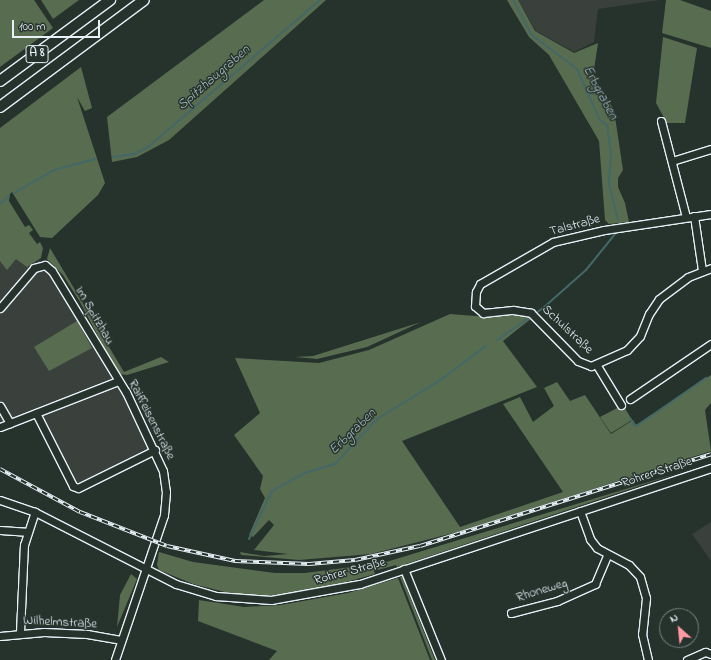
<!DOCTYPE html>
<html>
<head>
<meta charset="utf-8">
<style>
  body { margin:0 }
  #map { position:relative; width:711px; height:660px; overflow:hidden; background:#26332d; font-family:"Indie Flower",sans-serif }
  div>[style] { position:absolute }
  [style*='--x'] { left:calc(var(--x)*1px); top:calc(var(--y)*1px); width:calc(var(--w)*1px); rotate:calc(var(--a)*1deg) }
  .built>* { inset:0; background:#3a403c }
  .green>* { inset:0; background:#586c50 }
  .stream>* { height:2px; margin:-1px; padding:0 1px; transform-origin:1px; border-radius:1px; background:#436868 }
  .roads { filter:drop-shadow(1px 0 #e8f1f8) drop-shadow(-1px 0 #e8f1f8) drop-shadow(0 1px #e8f1f8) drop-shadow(0 -1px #e8f1f8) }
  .minor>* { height:7px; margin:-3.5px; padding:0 3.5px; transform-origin:3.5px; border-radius:3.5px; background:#26332d }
  .highway>* { height:10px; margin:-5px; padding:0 5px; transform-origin:5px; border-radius:5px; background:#26332d }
  .rail>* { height:3.5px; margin-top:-1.75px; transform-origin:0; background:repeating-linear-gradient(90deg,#26332d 0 6px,#e8f1f8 0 12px); box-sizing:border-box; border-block:1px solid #e8f1f8 }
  span { translate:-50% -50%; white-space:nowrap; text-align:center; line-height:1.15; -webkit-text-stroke:3px #26332d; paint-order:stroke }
  .shield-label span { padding:1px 3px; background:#26332d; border:1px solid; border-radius:3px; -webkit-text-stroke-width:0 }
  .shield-label { font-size:12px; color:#e8f1f8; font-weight:700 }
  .street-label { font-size:13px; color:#e8f1f8 }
  .water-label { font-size:14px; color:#a6babe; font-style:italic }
  .north { position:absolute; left:659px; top:608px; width:40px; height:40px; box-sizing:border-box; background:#26332d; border:1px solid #747f7e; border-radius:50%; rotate:333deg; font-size:11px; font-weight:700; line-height:16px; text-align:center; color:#e8f1f8 }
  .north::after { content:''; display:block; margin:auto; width:14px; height:18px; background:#ff9aa2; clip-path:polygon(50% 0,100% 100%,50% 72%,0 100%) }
  .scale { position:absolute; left:12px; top:20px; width:88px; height:18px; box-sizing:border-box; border:2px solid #e8f1f8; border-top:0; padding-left:5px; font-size:12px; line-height:14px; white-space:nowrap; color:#e8f1f8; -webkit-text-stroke:3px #26332d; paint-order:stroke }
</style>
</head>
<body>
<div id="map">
  <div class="built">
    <div style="clip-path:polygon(518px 0,660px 0,598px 9px,594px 42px,574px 52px,536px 31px)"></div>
    <div style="clip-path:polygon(0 218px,29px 266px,40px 260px,57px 276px,155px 450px,73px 486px,36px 413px,0 427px)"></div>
    <div style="clip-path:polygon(711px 522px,711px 561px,692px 534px)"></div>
  </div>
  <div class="green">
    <div style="clip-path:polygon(0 0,34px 0,53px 28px,0 67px)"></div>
    <div style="clip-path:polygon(41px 0,79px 0,53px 19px)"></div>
    <div style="clip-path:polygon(264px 0,326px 0,169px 140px,137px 157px,112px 162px,107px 117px)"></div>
    <div style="clip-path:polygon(507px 0,518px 0,535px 31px,574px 53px,598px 43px,593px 76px,614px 110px,623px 170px,618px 178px,618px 187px,625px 203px,629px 222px,609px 224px,605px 220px,599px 141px,549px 55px,529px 37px)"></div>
    <div style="clip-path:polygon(666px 0,680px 0,711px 11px,711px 48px,662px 33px)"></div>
    <div style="clip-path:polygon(663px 37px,697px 48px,685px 123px,667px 123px,656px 103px)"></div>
    <div style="clip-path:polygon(81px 67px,92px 108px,85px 111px,77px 97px,105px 183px,98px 195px,52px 238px,40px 237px,12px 192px,10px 194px,9px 201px,25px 227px,29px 225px,33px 230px,29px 233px,37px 244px,40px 242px,43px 248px,41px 258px,27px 267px,16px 259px,7px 270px,0 261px,0 128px)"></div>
    <div style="clip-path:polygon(50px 248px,124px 372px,161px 357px,169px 362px,127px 375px,118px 374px,80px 302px,63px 275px,47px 259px)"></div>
    <div style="clip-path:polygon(505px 313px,524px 313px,532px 318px,503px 341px,537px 387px,402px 441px,460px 527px,563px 492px,503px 404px,520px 397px,533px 422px,554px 406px,544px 388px,557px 382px,570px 401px,585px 395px,611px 434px,633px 420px,636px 425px,711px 375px,711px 403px,705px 410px,711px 451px,469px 529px,371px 554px,299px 560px,241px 555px,240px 552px,264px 556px,288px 554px,254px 550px,274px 525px,269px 520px,253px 537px,249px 535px,265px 498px,260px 489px,263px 476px,234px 435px,260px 413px,235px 358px,319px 363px,369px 350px,450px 314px,488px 317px)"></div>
    <div style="clip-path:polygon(77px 321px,92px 348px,49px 371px,34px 347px)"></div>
    <div style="clip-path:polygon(421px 322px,367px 347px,317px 359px,295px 357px,313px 356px)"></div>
    <div style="clip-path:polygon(623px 405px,632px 420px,611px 433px,600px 417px)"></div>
    <div style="clip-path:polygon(678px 473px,397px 567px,396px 565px,374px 571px,375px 574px,321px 589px,266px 596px,233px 594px,193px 584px,159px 570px,157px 565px,159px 552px,193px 562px,275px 573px,305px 573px,383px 563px)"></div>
    <div style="clip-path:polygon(131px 574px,137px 579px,117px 627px,120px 595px)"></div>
    <div style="clip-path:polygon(404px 576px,407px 589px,435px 660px,432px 660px,400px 577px)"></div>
    <div style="clip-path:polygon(398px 578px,430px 660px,269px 660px,277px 651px,198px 621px,199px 600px,244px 607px,281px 605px,348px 593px)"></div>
  </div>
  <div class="stream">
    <div style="--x:513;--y:0;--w:40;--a:62"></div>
    <div style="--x:532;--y:35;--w:56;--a:37.1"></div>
    <div style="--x:577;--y:69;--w:56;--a:65.7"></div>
    <div style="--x:600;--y:120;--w:9;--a:36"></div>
    <div style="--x:607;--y:125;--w:27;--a:82"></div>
    <div style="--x:611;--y:152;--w:32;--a:94"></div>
    <div style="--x:609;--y:184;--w:37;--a:76"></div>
    <div style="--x:113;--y:157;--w:21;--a:-8"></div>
    <div style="--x:134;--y:154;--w:16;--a:-27"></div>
    <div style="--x:148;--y:147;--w:226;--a:-40.5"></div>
    <div style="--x:14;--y:193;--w:46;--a:-29.9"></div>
    <div style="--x:54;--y:170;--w:43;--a:-14.7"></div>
    <div style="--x:0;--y:204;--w:12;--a:-42"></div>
    <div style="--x:497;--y:340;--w:56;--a:-34.8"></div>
    <div style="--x:543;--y:308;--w:57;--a:-41.5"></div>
    <div style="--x:586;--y:270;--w:46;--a:-51.1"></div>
    <div style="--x:630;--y:418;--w:9;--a:58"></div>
    <div style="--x:635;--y:426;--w:3;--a:-18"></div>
    <div style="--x:638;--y:425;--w:83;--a:-34.7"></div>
    <div style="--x:249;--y:539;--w:53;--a:-64.4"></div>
    <div style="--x:272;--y:491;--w:38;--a:-29"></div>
    <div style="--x:305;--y:473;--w:31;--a:-17"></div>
    <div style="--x:335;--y:464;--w:62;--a:-47"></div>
    <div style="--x:377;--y:419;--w:73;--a:-31.5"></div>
    <div style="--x:439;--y:381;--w:59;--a:-36.7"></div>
  </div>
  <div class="roads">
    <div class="minor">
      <div style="--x:661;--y:121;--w:99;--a:75.4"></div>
      <div style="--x:672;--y:161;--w:41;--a:-17.1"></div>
      <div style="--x:711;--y:214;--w:108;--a:171.5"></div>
      <div style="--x:604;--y:230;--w:52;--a:166.8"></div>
      <div style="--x:553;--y:242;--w:84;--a:150.1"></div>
      <div style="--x:480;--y:284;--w:9;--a:117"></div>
      <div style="--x:476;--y:292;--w:14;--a:94"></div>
      <div style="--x:475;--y:306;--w:11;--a:41"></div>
      <div style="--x:483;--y:313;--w:30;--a:-6"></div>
      <div style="--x:513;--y:310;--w:18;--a:9"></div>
      <div style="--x:531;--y:313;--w:67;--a:45.6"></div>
      <div style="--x:578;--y:361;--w:14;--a:21"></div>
      <div style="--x:591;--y:366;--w:39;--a:-24"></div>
      <div style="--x:627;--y:350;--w:19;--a:-47"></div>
      <div style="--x:640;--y:336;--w:24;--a:-68"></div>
      <div style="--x:649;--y:314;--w:18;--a:-56"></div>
      <div style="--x:659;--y:299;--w:36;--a:-37"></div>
      <div style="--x:688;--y:277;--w:25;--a:-21"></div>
      <div style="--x:694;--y:216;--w:55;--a:81.6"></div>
      <div style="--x:0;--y:308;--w:52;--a:-49.6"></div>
      <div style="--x:34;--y:268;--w:11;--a:-15"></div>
      <div style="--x:45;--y:265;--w:9;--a:41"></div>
      <div style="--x:52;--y:271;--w:142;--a:58.6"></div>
      <div style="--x:126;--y:392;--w:87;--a:64.9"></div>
      <div style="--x:163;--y:471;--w:21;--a:82"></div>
      <div style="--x:166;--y:492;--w:23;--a:95"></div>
      <div style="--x:164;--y:515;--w:153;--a:108.7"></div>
      <div style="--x:596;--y:364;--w:48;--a:58.6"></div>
      <div style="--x:630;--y:399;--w:98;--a:-34.2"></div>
      <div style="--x:0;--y:406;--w:20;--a:60"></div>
      <div style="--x:36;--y:413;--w:82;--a:63.1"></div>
      <div style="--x:73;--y:486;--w:5;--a:22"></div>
      <div style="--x:78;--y:488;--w:86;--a:-26.3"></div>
      <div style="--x:0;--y:427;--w:127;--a:-21.3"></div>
      <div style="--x:0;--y:500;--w:37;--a:19"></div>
      <div style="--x:35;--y:512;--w:158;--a:27.1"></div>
      <div style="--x:176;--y:584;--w:42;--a:16.7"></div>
      <div style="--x:216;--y:596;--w:55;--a:4.2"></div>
      <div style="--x:271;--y:600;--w:90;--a:-10.2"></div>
      <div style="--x:360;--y:584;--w:370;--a:-18.3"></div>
      <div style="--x:580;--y:511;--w:30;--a:70"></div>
      <div style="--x:590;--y:539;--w:11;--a:52"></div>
      <div style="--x:597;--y:548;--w:36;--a:28"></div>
      <div style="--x:629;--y:565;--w:16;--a:47"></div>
      <div style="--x:640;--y:577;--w:22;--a:74"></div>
      <div style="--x:646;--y:598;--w:36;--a:96"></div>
      <div style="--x:642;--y:634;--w:27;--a:77"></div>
      <div style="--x:0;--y:530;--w:26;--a:4"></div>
      <div style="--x:404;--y:569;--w:98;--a:67.9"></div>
      <div style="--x:511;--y:613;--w:48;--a:-14.6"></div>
      <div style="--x:557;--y:601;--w:42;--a:-24.1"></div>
      <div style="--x:595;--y:584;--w:30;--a:-67"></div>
      <div style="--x:20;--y:632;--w:87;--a:-87.4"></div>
      <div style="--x:24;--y:545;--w:35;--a:-72"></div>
      <div style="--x:0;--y:636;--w:44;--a:-5.2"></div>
      <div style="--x:44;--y:632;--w:43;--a:2.7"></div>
      <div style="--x:87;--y:634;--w:34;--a:10"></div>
      <div style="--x:687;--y:660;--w:20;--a:-24"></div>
      <div style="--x:705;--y:652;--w:6;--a:18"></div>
    </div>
    <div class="highway">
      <div style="--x:0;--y:81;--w:137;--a:-36.4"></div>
      <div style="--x:0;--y:107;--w:179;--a:-36.6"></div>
    </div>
  </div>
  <div class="rail">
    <div style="--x:0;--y:469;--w:91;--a:28.3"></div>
    <div style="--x:80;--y:512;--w:93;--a:21.3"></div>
    <div style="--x:167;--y:546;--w:70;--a:12.4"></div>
    <div style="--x:235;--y:561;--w:74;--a:2.3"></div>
    <div style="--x:309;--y:564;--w:46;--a:-5"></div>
    <div style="--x:355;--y:560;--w:66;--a:-12.2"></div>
    <div style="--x:420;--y:546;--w:305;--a:-17.5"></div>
  </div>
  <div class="shield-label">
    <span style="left:37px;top:54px">A 8</span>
  </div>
  <div class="street-label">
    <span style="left:575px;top:226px;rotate:-15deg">Talstraße</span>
    <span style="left:94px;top:316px;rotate:60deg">Im Spitzhau</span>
    <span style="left:567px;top:330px;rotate:43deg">Schulstraße</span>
    <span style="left:151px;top:420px;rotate:63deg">Raiffeisenstraße</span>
    <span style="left:657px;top:473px;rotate:-18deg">Rohrer Straße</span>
    <span style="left:350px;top:572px;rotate:-15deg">Rohrer Straße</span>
    <span style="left:542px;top:591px;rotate:-17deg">Rhoneweg</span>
    <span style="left:60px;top:623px;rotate:3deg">Wilhelmstraße</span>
  </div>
  <div class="water-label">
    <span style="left:214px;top:78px;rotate:-41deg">Spitzhaugraben</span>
    <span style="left:600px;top:93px;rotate:62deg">Erbgraben</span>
    <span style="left:353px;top:432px;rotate:-44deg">Erbgraben</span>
  </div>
  <div class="north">N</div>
  <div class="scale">100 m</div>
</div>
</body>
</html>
